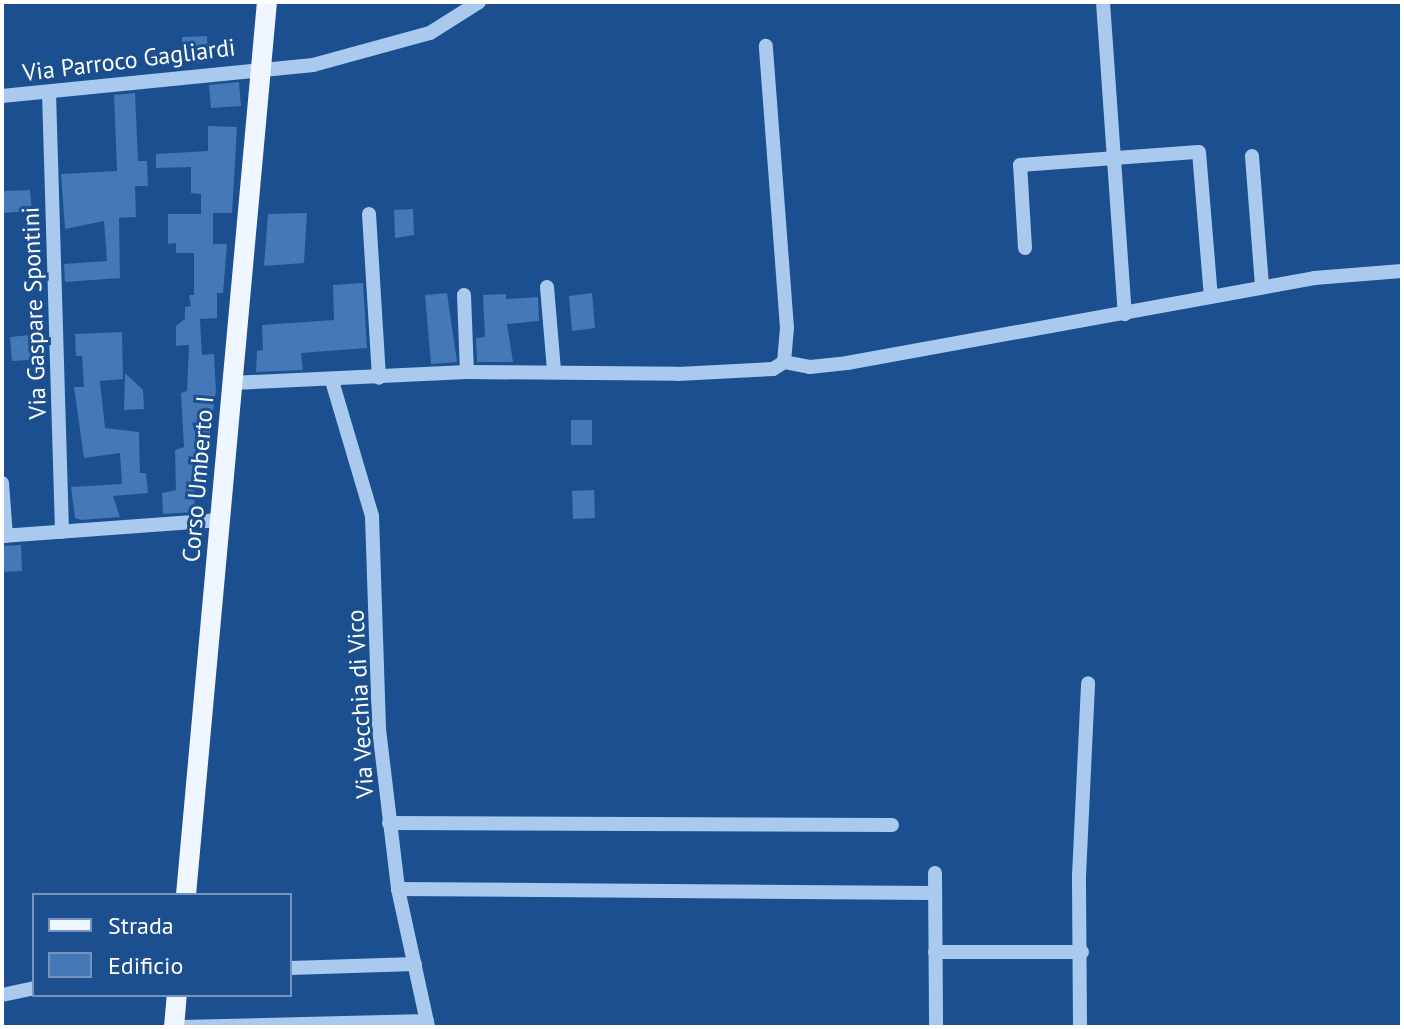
<!DOCTYPE html>
<html>
<head>
<meta charset="utf-8">
<style>
  body { margin:0 }
  #map { position:relative; width:1404px; height:1029px; overflow:hidden; background:#1b4f8f; font-family:"PT Sans",sans-serif }
  div>[style] { position:absolute }
  [style*='--x'] { left:calc(var(--x)*1px); top:calc(var(--y)*1px); width:calc(var(--w)*1px); rotate:calc(var(--a)*1deg) }
  .building>* { inset:0; background:#4478b7 }
  .minor>* { height:14px; margin:-7px; padding:0 7px; transform-origin:7px; border-radius:7px; background:#a9c9ee }
  .major>* { height:20px; margin:-10px; padding:0 10px; transform-origin:10px; border-radius:10px; background:#f0f6ff }
  span { translate:-50% -50%; white-space:nowrap; text-align:center; line-height:1.15; -webkit-text-stroke:6px #1b4f8f; paint-order:stroke }
  .street-label { font-size:24px; color:#fff }
  .frame { position:absolute; inset:0; border:4px solid #fff; pointer-events:none }
  .legend { position:absolute; left:32px; top:893px; width:260px; height:104px; box-sizing:border-box; background:#1b4f8f; border:2px solid #7695bc; margin:0; padding:10px 14px; list-style:none; font-size:24px; color:#fff }
  .legend li { display:flex; align-items:center; gap:16px; height:40px }
  .legend b { width:40px; border:2px solid #7695bc }
</style>
</head>
<body>
<div id="map">
  <div class="building">
    <div style="clip-path:polygon(207px 36px,208px 62px,194px 63px,194px 50px,182px 51px,182px 37px)"></div>
    <div style="clip-path:polygon(239px 82px,241px 106px,211px 108px,209px 85px)"></div>
    <div style="clip-path:polygon(135px 93px,138px 161px,147px 161px,148px 186px,135px 186px,136px 217px,119px 218px,120px 278px,65px 282px,64px 264px,107px 261px,104px 221px,65px 229px,61px 174px,117px 171px,114px 95px)"></div>
    <div style="clip-path:polygon(208px 126px,237px 127px,232px 213px,213px 213px,213px 244px,227px 244px,223px 293px,217px 293px,217px 318px,200px 319px,202px 355px,214px 354px,216px 391px,207px 453px,203px 453px,205px 488px,194px 489px,195px 512px,163px 514px,162px 493px,176px 490px,175px 450px,184px 447px,181px 393px,187px 391px,189px 345px,176px 346px,176px 326px,185px 319px,185px 307px,191px 306px,189px 295px,194px 295px,194px 253px,176px 253px,176px 243px,168px 244px,168px 214px,201px 214px,201px 194px,191px 193px,191px 167px,156px 168px,156px 154px,208px 151px)"></div>
    <div style="clip-path:polygon(30px 190px,32px 211px,2px 213px,2px 191px)"></div>
    <div style="clip-path:polygon(413px 209px,414px 235px,395px 238px,394px 210px)"></div>
    <div style="clip-path:polygon(307px 213px,304px 263px,264px 266px,268px 214px)"></div>
    <div style="clip-path:polygon(363px 283px,367px 348px,301px 353px,303px 370px,256px 372px,257px 351px,263px 350px,262px 325px,334px 320px,333px 285px)"></div>
    <div style="clip-path:polygon(447px 293px,457px 362px,431px 364px,425px 295px)"></div>
    <div style="clip-path:polygon(592px 293px,595px 328px,572px 331px,569px 296px)"></div>
    <div style="clip-path:polygon(506px 294px,506px 299px,538px 297px,539px 321px,507px 324px,513px 362px,477px 362px,476px 338px,485px 337px,483px 295px)"></div>
    <div style="clip-path:polygon(122px 332px,123px 379px,100px 381px,105px 428px,139px 432px,140px 473px,146px 473px,148px 493px,113px 496px,120px 517px,81px 520px,75px 518px,71px 487px,122px 484px,120px 453px,84px 458px,74px 387px,84px 387px,82px 356px,76px 356px,75px 334px)"></div>
    <div style="clip-path:polygon(41px 334px,44px 359px,12px 361px,10px 337px)"></div>
    <div style="clip-path:polygon(125px 373px,143px 390px,144px 409px,124px 410px)"></div>
    <div style="clip-path:polygon(571px 420px,592px 420px,592px 445px,571px 445px)"></div>
    <div style="clip-path:polygon(594px 490px,595px 518px,573px 519px,572px 491px)"></div>
    <div style="clip-path:polygon(21px 545px,22px 571px,2px 572px,2px 546px)"></div>
  </div>
  <div class="minor">
    <div style="--x:1103;--y:2;--w:313;--a:86"></div>
    <div style="--x:49;--y:93;--w:439;--a:88.3"></div>
    <div style="--x:2;--y:96;--w:313;--a:-5.7"></div>
    <div style="--x:313;--y:65;--w:121;--a:-15.3"></div>
    <div style="--x:430;--y:33;--w:58;--a:-32.3"></div>
    <div style="--x:1252;--y:156;--w:131;--a:85.6"></div>
    <div style="--x:369;--y:214;--w:164;--a:86.5"></div>
    <div style="--x:1025;--y:248;--w:83;--a:-93.4"></div>
    <div style="--x:1020;--y:165;--w:179;--a:-4.2"></div>
    <div style="--x:1199;--y:152;--w:145;--a:85.3"></div>
    <div style="--x:547;--y:287;--w:84;--a:85.2"></div>
    <div style="--x:464;--y:295;--w:77;--a:87.8"></div>
    <div style="--x:784;--y:362;--w:26;--a:11"></div>
    <div style="--x:810;--y:367;--w:37;--a:-6"></div>
    <div style="--x:847;--y:363;--w:475;--a:-10.3"></div>
    <div style="--x:1314;--y:278;--w:88;--a:-4.5"></div>
    <div style="--x:332;--y:381;--w:141;--a:73.5"></div>
    <div style="--x:372;--y:516;--w:213;--a:88.1"></div>
    <div style="--x:379;--y:729;--w:161;--a:83.2"></div>
    <div style="--x:398;--y:889;--w:141;--a:77.7"></div>
    <div style="--x:232;--y:383;--w:235;--a:-2.7"></div>
    <div style="--x:467;--y:372;--w:211;--a:0.5"></div>
    <div style="--x:678;--y:374;--w:95;--a:-3"></div>
    <div style="--x:773;--y:369;--w:13;--a:-32"></div>
    <div style="--x:784;--y:362;--w:34;--a:-85"></div>
    <div style="--x:787;--y:328;--w:283;--a:-94.3"></div>
    <div style="--x:2;--y:483;--w:53;--a:85.7"></div>
    <div style="--x:2;--y:536;--w:219;--a:-4.2"></div>
    <div style="--x:389;--y:823;--w:503;--a:0.23"></div>
    <div style="--x:935;--y:873;--w:154;--a:89.6"></div>
    <div style="--x:398;--y:889;--w:535;--a:0.43"></div>
    <div style="--x:935;--y:952;--w:147;--a:0"></div>
    <div style="--x:290;--y:968;--w:125;--a:-1.8"></div>
    <div style="--x:2;--y:995;--w:33;--a:-12"></div>
    <div style="--x:180;--y:1027;--w:247;--a:-1.4"></div>
    <div style="--x:1080;--y:1027;--w:151;--a:-90.4"></div>
    <div style="--x:1079;--y:876;--w:193;--a:-87.3"></div>
  </div>
  <div class="major">
    <div style="--x:186;--y:895;--w:897;--a:-84.82"></div>
    <div style="--x:174;--y:1027;--w:32;--a:-85"></div>
  </div>
  <div class="street-label">
    <span style="left:129px;top:60px;rotate:-7deg">Via Parroco Gagliardi</span>
    <span style="left:34px;top:313px;rotate:-92deg">Via Gaspare Spontini</span>
    <span style="left:198px;top:479px;rotate:-85deg">Corso Umberto I</span>
    <span style="left:360px;top:704px;rotate:-93deg">Via Vecchia di Vico</span>
  </div>
  <div class="frame"></div>
  <ul class="legend">
  <li><b style="height:10px;background:#f0f6ff"></b>Strada</li>
  <li><b style="height:22px;background:#4478b7"></b>Edificio</li>
  </ul>
</div>
</body>
</html>
